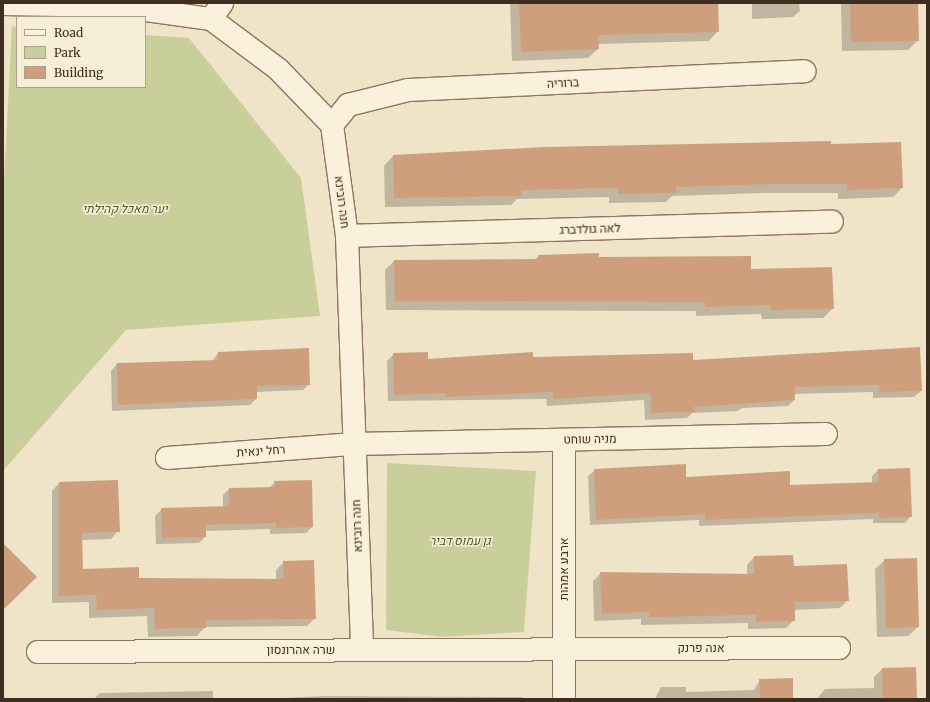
<!DOCTYPE html>
<html>
<head>
<meta charset="utf-8">
<style>
  body { margin:0 }
  #map { position:relative; width:930px; height:702px; overflow:hidden; background:#f0e4c8; font-family:Merriweather,Heebo,serif }
  div>[style] { position:absolute }
  [style*='--x'] { left:calc(var(--x)*1px); top:calc(var(--y)*1px); width:calc(var(--w)*1px); rotate:calc(var(--a)*1deg) }
  .green>* { inset:0; background:#c9cf9b }
  .shadow>* { inset:0; background:#0003 }
  .building>* { inset:0; background:#cf9f7d }
  .roads { filter:drop-shadow(1px 0 #8d765c) drop-shadow(-1px 0 #8d765c) drop-shadow(0 1px #8d765c) drop-shadow(0 -1px #8d765c) }
  .minor>* { height:22px; margin:-11px; padding:0 11px; transform-origin:11px; border-radius:11px; background:#faf1dc }
  span { translate:-50% -50%; white-space:nowrap; text-align:center; line-height:1.15; -webkit-text-stroke:3px #f7eed8; paint-order:stroke }
  .street-label { font-size:12px; color:#3d2e20 }
  .park-label { font-size:12px; color:#4d5a26; font-style:italic }
  .frame { position:absolute; inset:0; border:4px solid #3d2e20; pointer-events:none }
  .legend { position:absolute; left:16px; top:16px; width:130px; height:72px; box-sizing:border-box; background:#f7eed8; border:1px solid #ada18e; margin:0; padding:5px 7px; list-style:none; font-size:12px; color:#3d2e20 }
  .legend li { display:flex; align-items:center; gap:8px; height:20px }
  .legend b { width:20px; border:1px solid #ada18e }
</style>
</head>
<body>
<div id="map">
  <div class="green">
    <div style="clip-path:polygon(12px 26px,17px 27px,17px 87px,145px 87px,145px 35px,189px 38px,301px 178px,320px 316px,126px 330px,3px 471px,3px 200px)"></div>
    <div style="clip-path:polygon(387px 463px,536px 471px,524px 632px,442px 637px,386px 630px)"></div>
  </div>
  <div class="shadow">
    <div style="clip-path:polygon(510px 3px,717px 3px,718px 31px,709px 41px,598px 44px,598px 49px,588px 58px,512px 61px)"></div>
    <div style="clip-path:polygon(752px 3px,799px 3px,800px 11px,793px 17px,752px 19px)"></div>
    <div style="clip-path:polygon(841px 3px,917px 3px,918px 40px,908px 50px,842px 51px)"></div>
    <div style="clip-path:polygon(597px 146px,902px 188px,893px 197px,838px 199px,838px 193px,765px 193px,672px 196px,666px 202px,609px 203px,609px 197px,517px 199px,511px 205px,385px 207px,384px 166px,393px 156px)"></div>
    <div style="clip-path:polygon(539px 256px,598px 258px,833px 308px,823px 318px,762px 319px,761px 314px,696px 316px,696px 311px,386px 310px,385px 270px,394px 261px,534px 260px)"></div>
    <div style="clip-path:polygon(919px 348px,921px 391px,914px 397px,873px 398px,873px 392px,794px 394px,794px 400px,788px 406px,742px 408px,738px 411px,692px 413px,687px 418px,645px 420px,644px 400px,547px 406px,546px 399px,388px 401px,387px 361px,394px 354px,427px 360px,532px 358px,692px 361px)"></div>
    <div style="clip-path:polygon(218px 353px,309px 384px,303px 390px,256px 392px,256px 399px,250px 405px,112px 411px,111px 371px,117px 364px,212px 361px)"></div>
    <div style="clip-path:polygon(909px 469px,911px 516px,905px 523px,873px 523px,873px 519px,699px 526px,699px 520px,590px 525px,588px 476px,595px 470px,789px 486px,872px 484px,872px 476px,878px 470px)"></div>
    <div style="clip-path:polygon(275px 482px,312px 527px,306px 533px,270px 534px,270px 529px,205px 531px,205px 537px,199px 543px,156px 544px,155px 516px,162px 509px,223px 508px,223px 495px,229px 489px,269px 488px)"></div>
    <div style="clip-path:polygon(59px 483px,118px 531px,111px 539px,81px 540px,82px 570px,138px 579px,276px 580px,276px 570px,284px 562px,315px 618px,307px 626px,205px 627px,197px 636px,148px 637px,147px 616px,89px 618px,89px 602px,52px 603px,52px 491px)"></div>
    <div style="clip-path:polygon(754px 557px,793px 567px,848px 600px,840px 608px,794px 610px,794px 620px,786px 628px,748px 629px,748px 623px,641px 625px,641px 619px,594px 621px,593px 581px,601px 573px,747px 575px,747px 565px)"></div>
    <div style="clip-path:polygon(885px 560px,918px 627px,908px 636px,877px 637px,875px 569px)"></div>
    <div style="clip-path:polygon(915px 668px,916px 699px,817px 699px,825px 689px,874px 688px,874px 677px,882px 669px)"></div>
    <div style="clip-path:polygon(760px 680px,792px 699px,655px 699px,661px 687px,686px 687px,686px 692px,754px 690px)"></div>
    <div style="clip-path:polygon(213px 691px,213px 699px,94px 699px,100px 693px)"></div>
    <div style="clip-path:polygon(322px 696px,522px 697px,522px 699px,265px 699px)"></div>
  </div>
  <div class="building">
    <div style="clip-path:polygon(519px 3px,718px 3px,719px 32px,598px 35px,599px 49px,521px 52px)"></div>
    <div style="clip-path:polygon(850px 3px,918px 3px,919px 41px,851px 42px)"></div>
    <div style="clip-path:polygon(831px 141px,831px 144px,901px 142px,903px 188px,847px 190px,847px 184px,775px 184px,676px 187px,676px 193px,618px 194px,618px 188px,521px 190px,522px 196px,394px 198px,393px 155px,544px 147px)"></div>
    <div style="clip-path:polygon(599px 253px,599px 257px,751px 256px,751px 269px,832px 267px,834px 309px,771px 310px,770px 305px,705px 307px,705px 302px,395px 301px,394px 260px,538px 259px,538px 255px)"></div>
    <div style="clip-path:polygon(920px 347px,922px 391px,880px 392px,879px 385px,795px 387px,795px 400px,694px 407px,695px 412px,651px 413px,651px 393px,553px 399px,553px 392px,446px 397px,446px 393px,394px 395px,393px 353px,428px 352px,428px 359px,533px 352px,533px 357px,693px 353px,693px 360px)"></div>
    <div style="clip-path:polygon(309px 348px,310px 385px,257px 386px,257px 399px,118px 405px,117px 363px,218px 360px,218px 352px)"></div>
    <div style="clip-path:polygon(686px 464px,686px 477px,790px 471px,790px 485px,878px 482px,878px 469px,910px 468px,912px 517px,879px 518px,879px 513px,705px 520px,705px 514px,596px 520px,594px 469px)"></div>
    <div style="clip-path:polygon(118px 480px,120px 532px,82px 533px,83px 569px,139px 567px,139px 578px,284px 579px,283px 561px,314px 560px,316px 619px,206px 620px,206px 628px,155px 629px,154px 608px,97px 610px,96px 595px,59px 596px,59px 482px)"></div>
    <div style="clip-path:polygon(312px 480px,313px 527px,276px 528px,276px 523px,206px 525px,206px 537px,162px 538px,161px 508px,229px 506px,229px 488px,275px 487px,274px 481px)"></div>
    <div style="clip-path:polygon(3px 543px,37px 577px,3px 610px)"></div>
    <div style="clip-path:polygon(793px 555px,794px 566px,847px 564px,849px 601px,795px 602px,795px 621px,756px 622px,756px 615px,649px 617px,649px 612px,602px 614px,600px 572px,754px 574px,754px 556px)"></div>
    <div style="clip-path:polygon(917px 558px,919px 627px,886px 628px,884px 559px)"></div>
    <div style="clip-path:polygon(916px 667px,917px 699px,883px 699px,882px 668px)"></div>
    <div style="clip-path:polygon(793px 678px,793px 699px,760px 699px,759px 679px)"></div>
  </div>
  <div class="roads">
    <div class="minor">
      <div style="--x:3;--y:4;--w:114;--a:1"></div>
      <div style="--x:117;--y:6;--w:95;--a:7.9"></div>
      <div style="--x:211;--y:19;--w:84;--a:36.7"></div>
      <div style="--x:278;--y:69;--w:78;--a:46"></div>
      <div style="--x:332;--y:125;--w:112;--a:82.3"></div>
      <div style="--x:347;--y:236;--w:414;--a:87.9"></div>
      <div style="--x:211;--y:19;--w:19;--a:-55"></div>
      <div style="--x:332;--y:125;--w:26;--a:-51"></div>
      <div style="--x:348;--y:105;--w:62;--a:-14"></div>
      <div style="--x:408;--y:90;--w:397;--a:-2.7"></div>
      <div style="--x:347;--y:236;--w:485;--a:-1.7"></div>
      <div style="--x:564;--y:440;--w:259;--a:90"></div>
      <div style="--x:167;--y:458;--w:188;--a:-4.3"></div>
      <div style="--x:354;--y:444;--w:472;--a:-1.2"></div>
      <div style="--x:38;--y:652;--w:801;--a:-0.29"></div>
    </div>
  </div>
  <div class="street-label">
    <span style="left:563px;top:83px;rotate:-3deg">ברוריה</span>
    <span style="left:342px;top:202px;rotate:83deg">חנה רובינא</span>
    <span style="left:590px;top:229px;rotate:-2deg">לאה גולדברג</span>
    <span style="left:590px;top:439px;rotate:-1deg">מניה שוחט</span>
    <span style="left:261px;top:451px;rotate:-4deg">רחל ינאית</span>
    <span style="left:357px;top:526px;rotate:-92deg">חנה רובינא</span>
    <span style="left:564px;top:569px;rotate:-90deg">ארבע אמהות</span>
    <span style="left:701px;top:648px">אנה פרנק</span>
    <span style="left:301px;top:650px">שרה אהרונסון</span>
  </div>
  <div class="park-label">
    <span style="left:125px;top:209px">יער מאכל קהילתי</span>
    <span style="left:460px;top:541px">גן עמוס דביר</span>
  </div>
  <div class="frame"></div>
  <ul class="legend">
  <li><b style="height:5px;background:#faf1dc"></b>Road</li>
  <li><b style="height:11px;background:#c9cf9b"></b>Park</li>
  <li><b style="height:11px;background:#cf9f7d"></b>Building</li>
  </ul>
</div>
</body>
</html>
